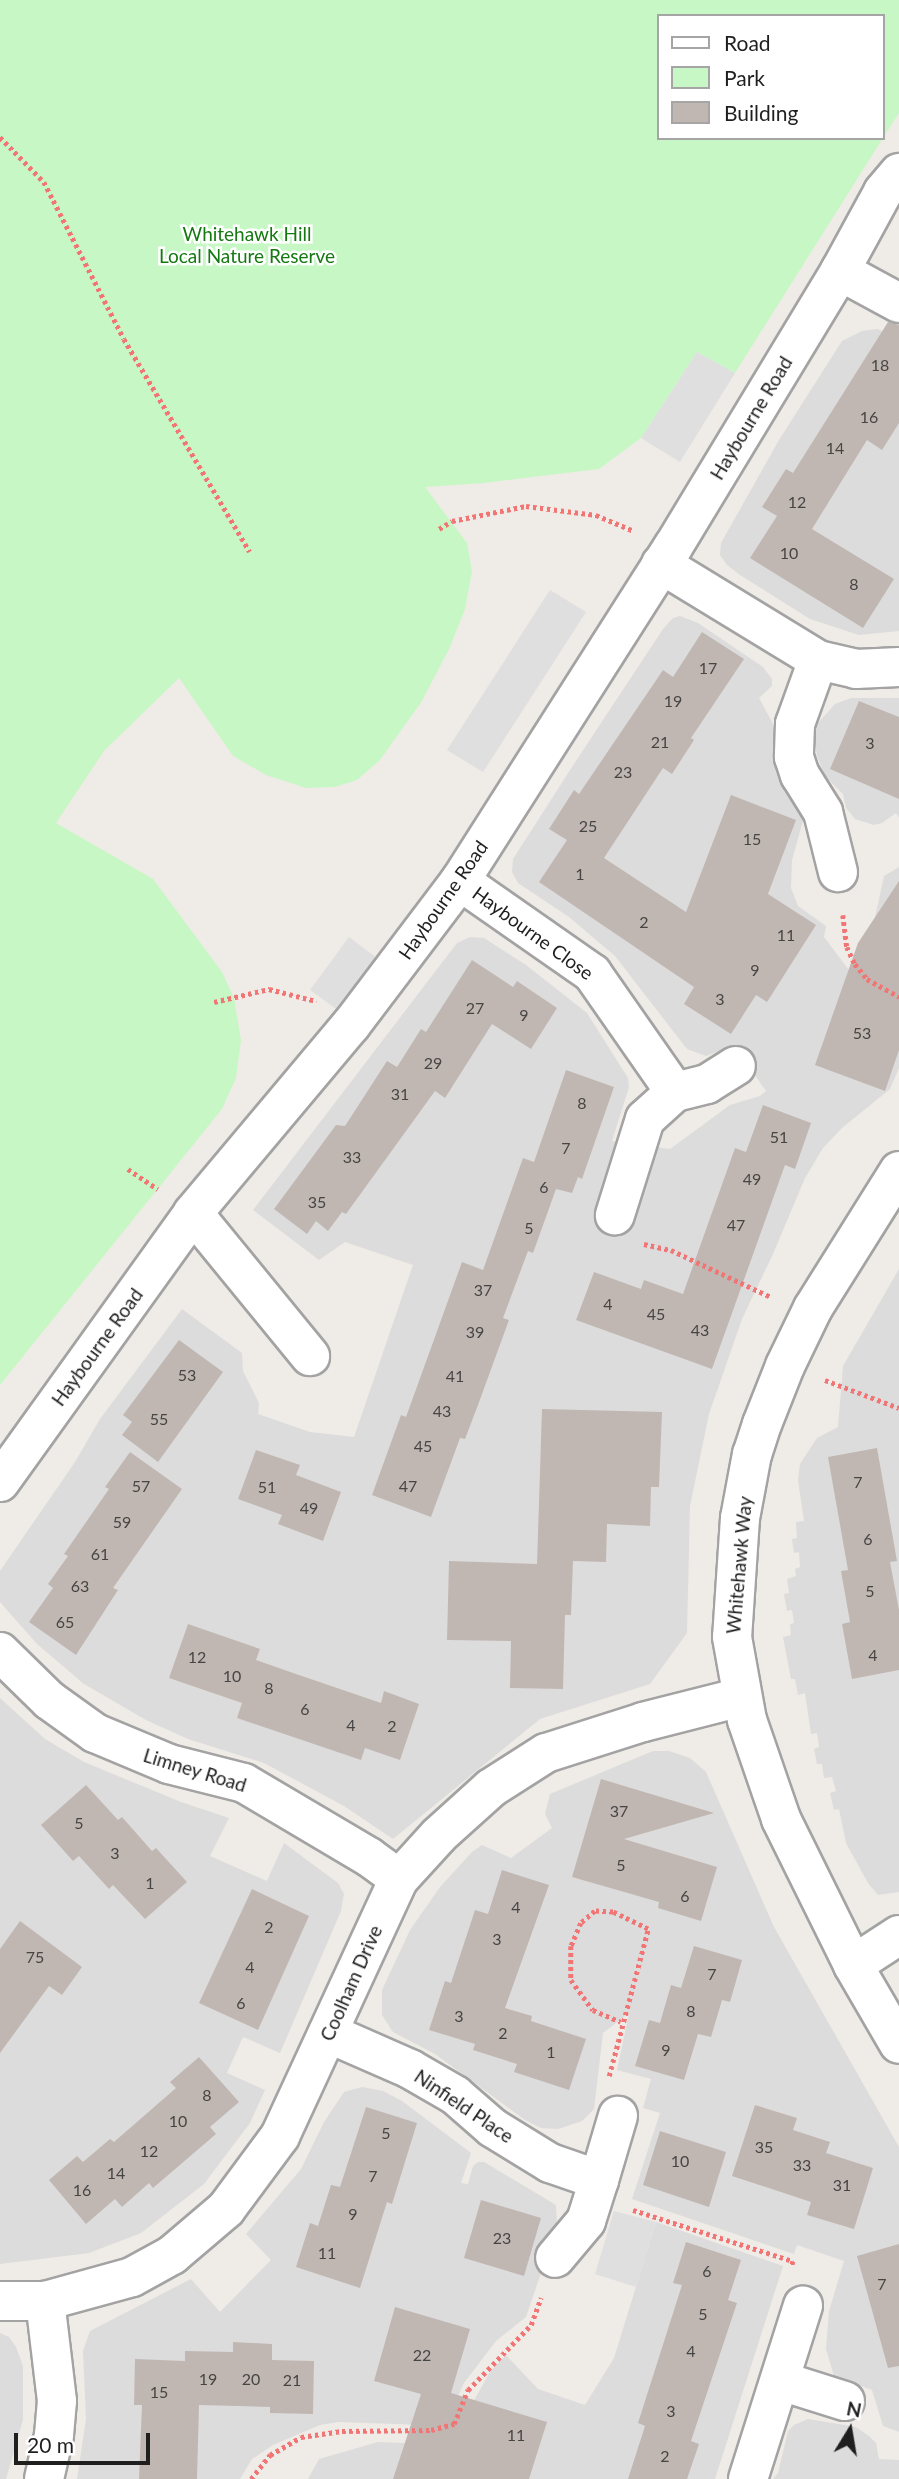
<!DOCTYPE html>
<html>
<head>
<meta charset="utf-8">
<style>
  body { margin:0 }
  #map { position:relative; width:899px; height:2479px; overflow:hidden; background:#efebe6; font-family:Lato,sans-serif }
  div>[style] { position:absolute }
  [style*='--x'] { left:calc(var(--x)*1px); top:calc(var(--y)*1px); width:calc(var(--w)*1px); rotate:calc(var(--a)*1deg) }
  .residential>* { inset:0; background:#dddcdc }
  .park>* { inset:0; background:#c8f7c6 }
  .parking>* { inset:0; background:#dfdfdf }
  .building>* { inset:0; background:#c0b7b3 }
  .path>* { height:4.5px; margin-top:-2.25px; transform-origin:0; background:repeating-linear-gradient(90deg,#f27575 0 3.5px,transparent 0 7px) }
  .roads { filter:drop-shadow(2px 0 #a3a3a3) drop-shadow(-2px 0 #a3a3a3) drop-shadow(0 2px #a3a3a3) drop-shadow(0 -2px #a3a3a3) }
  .minor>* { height:38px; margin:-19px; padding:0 19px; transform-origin:19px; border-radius:19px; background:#fff }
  span { translate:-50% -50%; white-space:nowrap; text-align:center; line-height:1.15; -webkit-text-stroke:5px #fff; paint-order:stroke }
  .number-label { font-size:16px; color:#474544 }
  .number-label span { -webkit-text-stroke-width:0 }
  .park-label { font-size:19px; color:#157912 }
  .street-label { font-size:19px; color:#1f1f1f }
  .legend { position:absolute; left:657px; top:14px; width:228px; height:126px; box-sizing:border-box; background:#fff; border:2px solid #a5a5a5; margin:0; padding:9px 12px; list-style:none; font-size:21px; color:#1f1f1f }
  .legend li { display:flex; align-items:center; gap:14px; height:35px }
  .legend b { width:35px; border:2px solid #a5a5a5 }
  .north { position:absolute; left:815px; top:2395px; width:70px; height:70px; -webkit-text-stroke:5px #fff; paint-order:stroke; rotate:11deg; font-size:19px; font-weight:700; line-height:28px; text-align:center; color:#1f1f1f }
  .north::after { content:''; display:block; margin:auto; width:24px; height:32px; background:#1f1f1f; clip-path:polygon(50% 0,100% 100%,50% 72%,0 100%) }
  .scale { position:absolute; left:14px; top:2433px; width:136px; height:32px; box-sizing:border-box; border:4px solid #1f1f1f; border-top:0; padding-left:9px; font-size:21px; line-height:24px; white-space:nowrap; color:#1f1f1f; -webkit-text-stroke:5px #fff; paint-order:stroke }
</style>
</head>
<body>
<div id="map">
  <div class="residential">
    <div style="clip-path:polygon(877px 329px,899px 337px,899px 631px,859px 635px,810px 619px,740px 575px,727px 565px,720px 555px,721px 543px,779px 440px,842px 341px,862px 331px)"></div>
    <div style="clip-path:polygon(680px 616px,698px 623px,763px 667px,772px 679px,772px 686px,759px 698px,785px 746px,784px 787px,802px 804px,804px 817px,792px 860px,791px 888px,798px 906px,826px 926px,824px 937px,855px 978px,899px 1004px,899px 1068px,890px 1089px,842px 1128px,823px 1148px,805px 1178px,773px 1254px,742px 1319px,709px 1414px,690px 1506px,687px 1633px,650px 1684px,540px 1719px,393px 1839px,344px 1806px,264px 1763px,188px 1739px,146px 1720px,84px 1684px,37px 1644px,0 1602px,0 1571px,75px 1462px,100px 1419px,182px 1309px,242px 1353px,243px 1371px,259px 1403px,258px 1414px,310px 1432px,354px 1437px,413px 1265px,345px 1242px,319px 1260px,253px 1210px,457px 943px,470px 937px,484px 938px,526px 965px,587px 1013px,628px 1078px,629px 1087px,612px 1141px,670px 1149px,730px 1105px,760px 1096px,766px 1091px,734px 1045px,706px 1056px,687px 1049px,615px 956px,569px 917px,518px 883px,512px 872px,513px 859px,572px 767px,663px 629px,673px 618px)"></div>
    <div style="clip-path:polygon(851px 698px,899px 698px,899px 818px,896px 813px,882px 823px,874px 825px,855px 819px,846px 808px,843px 794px,825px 776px,817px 756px,814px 735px,819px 722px,835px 704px)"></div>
    <div style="clip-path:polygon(899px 867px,899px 987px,869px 945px,884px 876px)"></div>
    <div style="clip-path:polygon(899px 1269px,899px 1892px,878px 1895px,868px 1883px,846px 1843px,839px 1809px,834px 1810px,830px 1793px,836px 1791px,832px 1777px,824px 1778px,822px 1764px,817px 1764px,814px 1749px,819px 1747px,817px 1733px,811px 1734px,805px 1693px,798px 1695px,795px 1679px,791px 1679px,783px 1637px,791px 1635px,790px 1624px,794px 1623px,792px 1610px,787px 1611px,784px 1594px,789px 1593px,787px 1579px,796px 1576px,795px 1569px,800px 1567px,799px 1552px,794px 1553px,792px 1539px,797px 1538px,796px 1522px,804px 1521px,798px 1480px,800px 1464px,817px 1438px,838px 1427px,843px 1366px)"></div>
    <div style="clip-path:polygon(0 1698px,45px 1739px,84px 1762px,181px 1802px,229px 1818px,210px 1856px,267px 1881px,284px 1843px,338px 1883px,344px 1894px,341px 1911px,280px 2053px,243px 2037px,227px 2073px,265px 2090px,250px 2123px,204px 2184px,141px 2233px,89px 2253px,0 2264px)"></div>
    <div style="clip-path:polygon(653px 1751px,669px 1751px,690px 1758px,706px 1772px,774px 1927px,899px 2147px,899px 2432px,883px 2426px,872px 2390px,834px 2376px,826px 2349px,829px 2311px,844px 2261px,797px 2245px,794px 2254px,632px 2199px,660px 2113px,643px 2108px,651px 2079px,617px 2070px,629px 2013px,603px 2033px,594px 2109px,582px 2121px,558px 2129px,541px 2128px,525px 2120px,435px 2054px,393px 2032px,382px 2015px,382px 1990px,410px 1930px,440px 1887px,472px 1852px,482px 1845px,511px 1858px,552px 1828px,545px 1814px,550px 1794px)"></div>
    <div style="clip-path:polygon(362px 2087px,383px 2091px,402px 2101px,471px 2153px,461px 2183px,468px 2184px,473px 2166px,478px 2162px,484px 2162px,556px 2205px,557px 2226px,526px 2317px,496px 2341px,464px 2383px,458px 2396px,426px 2425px,338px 2422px,320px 2425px,273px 2445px,252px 2459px,240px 2479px,77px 2479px,86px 2419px,83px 2351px,90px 2331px,191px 2279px,220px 2312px,271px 2260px,246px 2234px,301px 2169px,324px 2122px,344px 2092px)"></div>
    <div style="clip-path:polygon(656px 2222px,783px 2266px,715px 2479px,308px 2479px,319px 2459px,378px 2442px,428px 2444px,473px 2402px,490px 2372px,506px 2355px,538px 2389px,585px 2405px,614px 2358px)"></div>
    <div style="clip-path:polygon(0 2333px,9px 2337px,16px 2347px,23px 2366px,23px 2420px,6px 2479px,0 2479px)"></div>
    <div style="clip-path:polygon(808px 2419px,856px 2427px,869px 2436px,876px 2443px,879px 2459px,899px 2460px,899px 2479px,773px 2479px,778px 2473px,788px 2431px,794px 2425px)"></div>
  </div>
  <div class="park">
    <div style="clip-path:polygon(0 0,899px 0,899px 113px,883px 138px,883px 16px,659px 16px,659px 138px,883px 138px,735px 373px,697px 352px,641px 438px,599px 469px,484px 483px,425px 487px,467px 543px,472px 571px,465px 609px,450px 647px,422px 701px,380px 760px,357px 780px,335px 787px,306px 788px,266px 775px,233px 756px,179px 678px,104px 751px,56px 823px,153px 879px,222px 972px,234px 998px,241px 1040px,236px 1078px,222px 1109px,0 1385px)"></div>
  </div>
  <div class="parking">
    <div style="clip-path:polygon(697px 352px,735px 373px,680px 462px,641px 438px)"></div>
    <div style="clip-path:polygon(550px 590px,586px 612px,483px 772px,447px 750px)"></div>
    <div style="clip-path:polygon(349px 937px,378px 959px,339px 1011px,310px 990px)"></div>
    <div style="clip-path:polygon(614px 2211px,656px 2222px,636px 2287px,595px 2274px)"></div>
  </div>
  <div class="building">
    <div style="clip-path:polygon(888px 322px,899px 325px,899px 423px,882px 450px,867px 440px,812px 529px,894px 579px,863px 628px,750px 558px,777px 516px,762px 507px,786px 469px,793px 473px)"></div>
    <div style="clip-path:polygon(702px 632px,744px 659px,691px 738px,694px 740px,672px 774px,663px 768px,604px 858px,686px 912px,731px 795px,796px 820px,768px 894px,816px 925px,767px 1002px,756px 995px,731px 1034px,684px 1004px,694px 987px,539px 882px,567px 840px,549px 829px,574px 790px,579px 794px,663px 670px,673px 677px)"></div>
    <div style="clip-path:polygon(859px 701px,899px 717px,899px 799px,830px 769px)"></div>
    <div style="clip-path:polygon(899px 881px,899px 1050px,885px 1091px,815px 1065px,858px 943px)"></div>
    <div style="clip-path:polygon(472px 960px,513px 987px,517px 981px,557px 1008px,531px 1049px,492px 1024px,445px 1098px,435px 1091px,346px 1214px,342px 1212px,328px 1231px,316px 1221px,307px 1234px,274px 1209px,336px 1125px,345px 1126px,387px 1061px,397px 1067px,421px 1029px,426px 1032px)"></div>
    <div style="clip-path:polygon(566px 1070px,614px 1087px,582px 1179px,578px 1177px,572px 1193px,556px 1189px,533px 1253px,528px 1251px,503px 1318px,509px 1320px,478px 1405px,465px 1439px,460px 1438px,431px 1517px,372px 1495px,401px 1415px,406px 1417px,462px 1262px,483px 1270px,523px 1158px,534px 1162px)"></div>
    <div style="clip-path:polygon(763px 1105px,811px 1123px,795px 1169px,785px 1165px,712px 1369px,576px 1320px,594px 1272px,641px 1289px,644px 1280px,683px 1294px,735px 1148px,746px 1152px)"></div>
    <div style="clip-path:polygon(179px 1340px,223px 1372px,158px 1462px,122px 1435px,132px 1422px,123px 1415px)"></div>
    <div style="clip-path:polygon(542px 1409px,662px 1412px,659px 1487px,651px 1487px,650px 1526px,607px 1524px,606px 1562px,573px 1561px,571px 1615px,565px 1615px,563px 1689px,510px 1688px,511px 1641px,447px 1640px,449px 1561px,537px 1564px)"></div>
    <div style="clip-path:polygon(877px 1448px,897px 1561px,890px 1562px,899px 1610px,899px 1670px,852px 1679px,842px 1624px,850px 1622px,841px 1571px,848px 1570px,828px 1457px)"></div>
    <div style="clip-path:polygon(256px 1450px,300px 1465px,296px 1475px,341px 1492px,323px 1541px,278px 1524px,282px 1515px,238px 1499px)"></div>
    <div style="clip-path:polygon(130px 1452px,182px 1489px,113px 1588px,118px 1590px,76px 1655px,29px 1622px,53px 1588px,48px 1584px,68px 1556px,64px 1554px,109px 1489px,105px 1487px)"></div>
    <div style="clip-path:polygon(188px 1624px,260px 1649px,256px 1660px,296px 1674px,381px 1703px,384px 1691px,419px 1704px,400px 1760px,365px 1748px,361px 1760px,237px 1718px,242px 1703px,169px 1678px)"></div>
    <div style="clip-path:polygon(601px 1779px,714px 1813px,624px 1839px,717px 1867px,701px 1921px,658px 1908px,659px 1902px,572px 1877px)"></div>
    <div style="clip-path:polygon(86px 1785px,118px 1820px,122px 1817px,152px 1851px,156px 1848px,187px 1882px,145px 1919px,113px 1885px,109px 1889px,79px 1856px,73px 1861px,41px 1825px)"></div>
    <div style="clip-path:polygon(502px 1870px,549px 1885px,505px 2008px,532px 2016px,531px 2021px,586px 2039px,569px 2090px,514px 2072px,517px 2064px,473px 2050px,475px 2044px,429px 2030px,445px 1981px,451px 1983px,475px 1910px,488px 1914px)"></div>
    <div style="clip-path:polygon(252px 1889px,309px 1916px,258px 2030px,199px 2003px)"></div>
    <div style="clip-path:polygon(20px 1921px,82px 1967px,62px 1995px,49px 1986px,0 2053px,0 1949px)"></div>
    <div style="clip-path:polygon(694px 1946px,742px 1960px,730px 2002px,722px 2000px,711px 2037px,698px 2034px,684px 2080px,635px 2066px,649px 2020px,660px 2023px,671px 1985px,681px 1988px)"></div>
    <div style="clip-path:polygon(199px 2057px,239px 2102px,210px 2127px,216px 2134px,153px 2188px,149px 2183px,122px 2207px,115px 2199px,86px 2224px,49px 2180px,77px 2156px,83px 2162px,110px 2139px,114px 2142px,176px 2088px,170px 2082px)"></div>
    <div style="clip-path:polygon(755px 2105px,797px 2118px,793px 2130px,830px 2142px,826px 2153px,873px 2168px,854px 2229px,807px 2215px,811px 2202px,732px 2176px)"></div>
    <div style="clip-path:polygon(366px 2107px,417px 2123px,392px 2204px,387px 2202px,360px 2288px,296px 2267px,310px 2223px,318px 2226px,331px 2185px,340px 2187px)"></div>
    <div style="clip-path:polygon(660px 2131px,726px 2152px,709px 2207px,643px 2185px)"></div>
    <div style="clip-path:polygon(481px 2200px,541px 2218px,524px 2276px,464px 2258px)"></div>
    <div style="clip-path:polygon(686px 2242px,741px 2260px,728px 2300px,737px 2303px,691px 2441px,699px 2444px,687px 2479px,628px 2479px,645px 2426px,638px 2423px,682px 2285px,673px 2283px)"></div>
    <div style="clip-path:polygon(899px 2244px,899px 2366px,888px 2368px,857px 2256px)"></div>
    <div style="clip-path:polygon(395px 2307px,470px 2329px,451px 2393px,547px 2422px,529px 2479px,393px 2479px,421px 2394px,374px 2381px)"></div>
    <div style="clip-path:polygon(233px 2342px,272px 2344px,272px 2360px,314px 2361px,313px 2414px,270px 2413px,270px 2407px,199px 2405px,197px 2479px,139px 2479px,142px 2405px,134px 2405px,135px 2359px,185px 2361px,185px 2351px,233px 2352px)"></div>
  </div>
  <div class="path">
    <div style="--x:0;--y:137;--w:63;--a:45.6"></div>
    <div style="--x:44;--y:182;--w:176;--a:63"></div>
    <div style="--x:124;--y:339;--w:247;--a:59.4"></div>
    <div style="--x:439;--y:529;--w:15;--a:-32"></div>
    <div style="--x:452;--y:521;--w:76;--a:-11.5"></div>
    <div style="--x:526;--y:506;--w:71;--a:7.3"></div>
    <div style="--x:596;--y:515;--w:41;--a:22.8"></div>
    <div style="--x:843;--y:915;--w:32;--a:83"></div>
    <div style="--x:847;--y:947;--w:19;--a:65"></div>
    <div style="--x:855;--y:964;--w:19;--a:51"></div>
    <div style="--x:867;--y:979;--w:37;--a:29"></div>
    <div style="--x:214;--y:1002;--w:57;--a:-13.3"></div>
    <div style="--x:269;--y:989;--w:49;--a:14.3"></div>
    <div style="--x:128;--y:1169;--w:36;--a:34"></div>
    <div style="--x:644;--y:1244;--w:28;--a:13"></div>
    <div style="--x:671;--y:1250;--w:110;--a:25.2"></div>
    <div style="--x:825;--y:1380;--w:79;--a:20.7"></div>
    <div style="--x:609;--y:2076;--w:152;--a:-75.1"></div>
    <div style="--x:648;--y:1929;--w:39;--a:-154"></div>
    <div style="--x:613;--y:1912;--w:18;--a:-177"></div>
    <div style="--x:595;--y:1911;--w:18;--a:139"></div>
    <div style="--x:581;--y:1923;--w:25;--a:113"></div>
    <div style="--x:571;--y:1946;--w:34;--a:90"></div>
    <div style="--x:571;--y:1980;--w:37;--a:54"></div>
    <div style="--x:593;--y:2010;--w:30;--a:23"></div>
    <div style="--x:633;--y:2210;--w:168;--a:17.7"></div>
    <div style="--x:793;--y:2261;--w:5;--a:101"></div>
    <div style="--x:251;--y:2479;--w:31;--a:-52"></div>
    <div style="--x:270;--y:2455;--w:36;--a:-30"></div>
    <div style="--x:301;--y:2437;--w:41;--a:-8.3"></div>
    <div style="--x:342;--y:2431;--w:89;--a:-0.6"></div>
    <div style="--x:431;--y:2430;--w:24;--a:-15"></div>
    <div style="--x:454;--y:2424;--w:37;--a:-68"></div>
    <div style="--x:468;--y:2390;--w:91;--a:-45.9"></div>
    <div style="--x:531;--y:2325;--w:29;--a:-70"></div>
  </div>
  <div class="roads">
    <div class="minor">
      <div style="--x:840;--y:271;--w:67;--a:28.5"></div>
      <div style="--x:661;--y:564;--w:184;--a:31.4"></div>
      <div style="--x:818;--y:660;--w:39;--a:13"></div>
      <div style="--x:856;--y:669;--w:43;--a:-2.7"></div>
      <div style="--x:818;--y:660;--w:68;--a:109.8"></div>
      <div style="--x:795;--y:724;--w:33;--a:92"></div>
      <div style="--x:794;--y:757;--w:19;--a:72"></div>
      <div style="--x:800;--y:775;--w:44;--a:58.1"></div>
      <div style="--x:823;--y:812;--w:62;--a:76"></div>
      <div style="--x:460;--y:881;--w:161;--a:34.9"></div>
      <div style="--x:592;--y:973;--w:145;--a:55.1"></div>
      <div style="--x:675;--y:1092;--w:40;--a:138"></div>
      <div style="--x:645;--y:1119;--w:101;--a:107.4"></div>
      <div style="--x:675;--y:1092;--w:33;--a:-14"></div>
      <div style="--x:707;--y:1084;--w:34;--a:-32"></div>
      <div style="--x:899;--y:1171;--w:162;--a:122.1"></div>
      <div style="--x:813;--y:1308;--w:64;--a:115.8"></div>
      <div style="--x:785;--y:1366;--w:62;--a:111.6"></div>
      <div style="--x:762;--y:1424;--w:32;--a:108"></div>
      <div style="--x:752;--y:1454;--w:65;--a:100.6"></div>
      <div style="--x:740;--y:1518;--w:119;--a:93.8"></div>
      <div style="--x:732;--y:1637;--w:84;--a:79.8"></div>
      <div style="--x:747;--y:1720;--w:105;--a:71"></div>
      <div style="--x:781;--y:1819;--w:163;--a:63.7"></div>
      <div style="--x:853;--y:1965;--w:91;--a:59.8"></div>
      <div style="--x:193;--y:1213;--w:185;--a:50.7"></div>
      <div style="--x:0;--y:1482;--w:331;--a:-54.3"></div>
      <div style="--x:193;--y:1213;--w:246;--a:-50"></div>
      <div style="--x:351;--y:1025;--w:181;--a:-52.9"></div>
      <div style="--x:460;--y:881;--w:396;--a:-57.5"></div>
      <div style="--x:673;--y:547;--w:323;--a:-58.8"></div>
      <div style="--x:840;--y:271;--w:90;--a:-61.4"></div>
      <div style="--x:883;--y:192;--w:25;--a:-50"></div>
      <div style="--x:0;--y:1652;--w:69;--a:44.4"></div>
      <div style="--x:49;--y:1700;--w:57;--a:35.7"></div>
      <div style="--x:95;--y:1733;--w:80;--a:22.7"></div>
      <div style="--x:169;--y:1764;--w:77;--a:14.2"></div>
      <div style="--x:244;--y:1783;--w:145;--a:30.6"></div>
      <div style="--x:369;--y:1857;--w:37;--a:36"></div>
      <div style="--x:853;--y:1965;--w:55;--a:-33.1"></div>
      <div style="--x:328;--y:2033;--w:90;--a:23.7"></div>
      <div style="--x:410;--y:2069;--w:52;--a:30"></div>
      <div style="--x:455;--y:2095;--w:50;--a:41"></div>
      <div style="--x:493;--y:2128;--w:67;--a:31.6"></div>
      <div style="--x:550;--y:2163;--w:52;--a:19.1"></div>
      <div style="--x:599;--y:2180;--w:43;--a:107.6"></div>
      <div style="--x:586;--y:2221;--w:48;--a:130"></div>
      <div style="--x:599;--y:2180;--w:67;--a:-73.5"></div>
      <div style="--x:0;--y:2301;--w:45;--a:0"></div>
      <div style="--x:45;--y:2301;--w:90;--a:-15.4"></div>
      <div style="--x:132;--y:2277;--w:46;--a:-28.8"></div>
      <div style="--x:172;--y:2255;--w:71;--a:-40.4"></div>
      <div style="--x:226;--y:2209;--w:91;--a:-53.5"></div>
      <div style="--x:280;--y:2136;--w:283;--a:-65.2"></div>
      <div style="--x:399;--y:1879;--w:59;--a:-47.7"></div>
      <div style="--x:439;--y:1835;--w:70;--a:-42.1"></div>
      <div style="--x:491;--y:1788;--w:65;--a:-32.5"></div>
      <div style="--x:546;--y:1753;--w:102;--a:-17.7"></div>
      <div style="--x:643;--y:1722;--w:101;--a:-14.3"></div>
      <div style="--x:781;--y:2381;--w:67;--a:17.4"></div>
      <div style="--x:44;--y:2479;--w:45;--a:-77.2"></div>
      <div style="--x:54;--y:2435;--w:34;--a:-85"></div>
      <div style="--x:57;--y:2401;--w:101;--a:-96.8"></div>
      <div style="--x:748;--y:2479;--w:182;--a:-72.4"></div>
    </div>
  </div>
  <div class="number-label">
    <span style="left:880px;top:365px">18</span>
    <span style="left:869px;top:417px">16</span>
    <span style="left:835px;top:448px">14</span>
    <span style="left:797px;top:502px">12</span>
    <span style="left:789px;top:553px">10</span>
    <span style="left:854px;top:584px">8</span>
    <span style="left:708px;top:668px">17</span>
    <span style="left:673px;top:701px">19</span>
    <span style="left:660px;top:742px">21</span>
    <span style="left:870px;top:743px">3</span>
    <span style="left:623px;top:772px">23</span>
    <span style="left:588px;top:826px">25</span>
    <span style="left:752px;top:839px">15</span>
    <span style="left:580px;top:874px">1</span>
    <span style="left:644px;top:922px">2</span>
    <span style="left:786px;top:935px">11</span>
    <span style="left:755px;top:970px">9</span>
    <span style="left:720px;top:999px">3</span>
    <span style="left:475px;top:1008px">27</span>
    <span style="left:524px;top:1015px">9</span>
    <span style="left:862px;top:1033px">53</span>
    <span style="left:433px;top:1063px">29</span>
    <span style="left:400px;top:1094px">31</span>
    <span style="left:582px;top:1103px">8</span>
    <span style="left:779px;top:1137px">51</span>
    <span style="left:566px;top:1148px">7</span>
    <span style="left:352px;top:1157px">33</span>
    <span style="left:752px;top:1179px">49</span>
    <span style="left:544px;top:1187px">6</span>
    <span style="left:317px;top:1202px">35</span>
    <span style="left:736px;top:1225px">47</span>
    <span style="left:529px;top:1228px">5</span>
    <span style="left:483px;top:1290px">37</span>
    <span style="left:608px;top:1304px">4</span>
    <span style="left:656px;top:1314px">45</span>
    <span style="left:700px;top:1330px">43</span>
    <span style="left:475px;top:1332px">39</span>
    <span style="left:187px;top:1375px">53</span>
    <span style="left:455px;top:1376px">41</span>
    <span style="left:442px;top:1411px">43</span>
    <span style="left:159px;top:1419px">55</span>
    <span style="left:423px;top:1446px">45</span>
    <span style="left:858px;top:1482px">7</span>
    <span style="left:141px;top:1486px">57</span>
    <span style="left:408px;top:1486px">47</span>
    <span style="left:267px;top:1487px">51</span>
    <span style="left:309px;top:1508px">49</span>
    <span style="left:122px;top:1522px">59</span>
    <span style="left:868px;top:1539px">6</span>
    <span style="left:100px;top:1554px">61</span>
    <span style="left:80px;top:1586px">63</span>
    <span style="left:870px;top:1591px">5</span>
    <span style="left:65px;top:1622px">65</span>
    <span style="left:873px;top:1655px">4</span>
    <span style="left:197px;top:1657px">12</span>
    <span style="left:232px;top:1676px">10</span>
    <span style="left:269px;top:1688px">8</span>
    <span style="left:305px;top:1709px">6</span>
    <span style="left:351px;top:1725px">4</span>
    <span style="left:392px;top:1726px">2</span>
    <span style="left:619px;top:1811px">37</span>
    <span style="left:79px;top:1823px">5</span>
    <span style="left:115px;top:1853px">3</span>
    <span style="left:621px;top:1865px">5</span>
    <span style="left:150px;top:1883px">1</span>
    <span style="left:685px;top:1896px">6</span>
    <span style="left:516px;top:1907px">4</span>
    <span style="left:269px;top:1927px">2</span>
    <span style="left:497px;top:1939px">3</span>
    <span style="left:35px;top:1957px">75</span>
    <span style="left:250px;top:1967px">4</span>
    <span style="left:712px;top:1974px">7</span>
    <span style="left:241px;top:2003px">6</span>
    <span style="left:691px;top:2011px">8</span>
    <span style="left:459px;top:2016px">3</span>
    <span style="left:503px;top:2033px">2</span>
    <span style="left:666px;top:2050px">9</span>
    <span style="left:551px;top:2052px">1</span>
    <span style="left:207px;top:2095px">8</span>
    <span style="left:178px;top:2121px">10</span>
    <span style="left:386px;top:2133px">5</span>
    <span style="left:764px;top:2147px">35</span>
    <span style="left:149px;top:2151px">12</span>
    <span style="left:680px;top:2161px">10</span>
    <span style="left:802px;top:2165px">33</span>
    <span style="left:116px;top:2173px">14</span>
    <span style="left:373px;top:2176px">7</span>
    <span style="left:842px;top:2185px">31</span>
    <span style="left:82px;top:2190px">16</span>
    <span style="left:353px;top:2214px">9</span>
    <span style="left:502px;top:2238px">23</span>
    <span style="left:327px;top:2253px">11</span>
    <span style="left:707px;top:2271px">6</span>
    <span style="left:882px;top:2284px">7</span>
    <span style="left:703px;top:2314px">5</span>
    <span style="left:691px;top:2351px">4</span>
    <span style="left:422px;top:2355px">22</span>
    <span style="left:208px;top:2379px">19</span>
    <span style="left:251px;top:2379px">20</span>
    <span style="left:292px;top:2380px">21</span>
    <span style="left:159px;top:2392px">15</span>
    <span style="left:671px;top:2411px">3</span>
    <span style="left:516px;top:2435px">11</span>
    <span style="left:665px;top:2456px">2</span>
  </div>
  <div class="park-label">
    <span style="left:247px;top:245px">Whitehawk Hill<br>Local Nature Reserve</span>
  </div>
  <div class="street-label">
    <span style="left:751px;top:418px;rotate:-59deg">Haybourne Road</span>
    <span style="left:443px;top:900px;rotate:-55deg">Haybourne Road</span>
    <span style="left:533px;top:933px;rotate:36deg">Haybourne Close</span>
    <span style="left:97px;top:1347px;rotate:-54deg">Haybourne Road</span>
    <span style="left:739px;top:1565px;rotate:-85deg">Whitehawk Way</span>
    <span style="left:195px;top:1770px;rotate:17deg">Limney Road</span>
    <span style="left:351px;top:1983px;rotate:-66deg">Coolham Drive</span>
    <span style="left:464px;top:2106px;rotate:34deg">Ninfield Place</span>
  </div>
  <ul class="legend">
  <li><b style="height:9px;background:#fff"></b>Road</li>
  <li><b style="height:19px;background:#c8f7c6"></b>Park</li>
  <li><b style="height:19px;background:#c0b7b3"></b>Building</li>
  </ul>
  <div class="north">N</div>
  <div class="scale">20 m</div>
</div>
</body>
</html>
